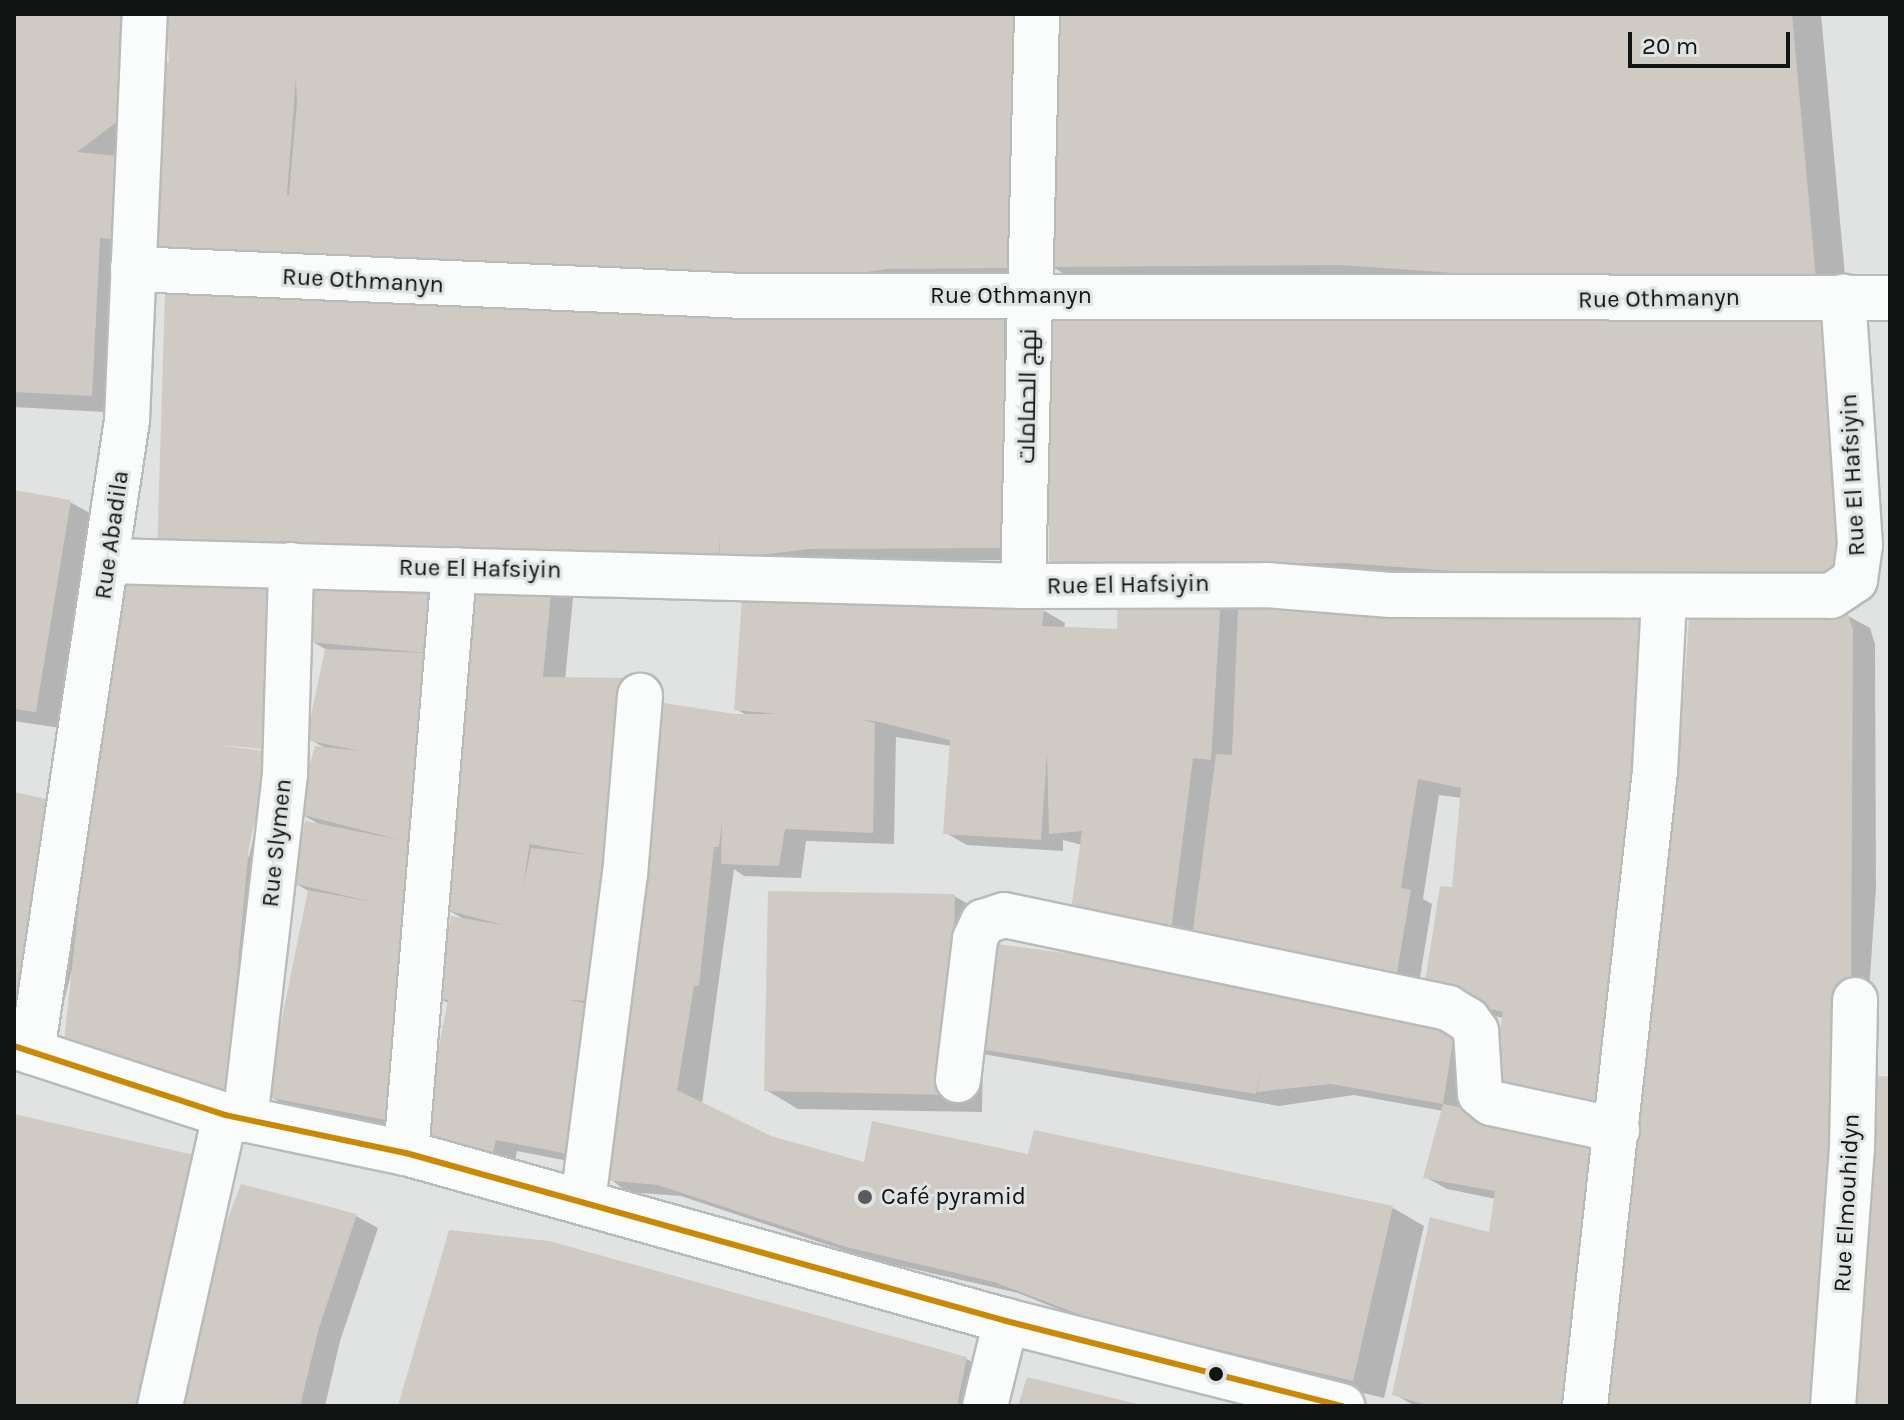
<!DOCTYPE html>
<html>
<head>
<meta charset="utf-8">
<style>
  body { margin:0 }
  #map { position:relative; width:1904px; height:1420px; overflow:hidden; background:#e1e2e2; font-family:Karla,Cairo,sans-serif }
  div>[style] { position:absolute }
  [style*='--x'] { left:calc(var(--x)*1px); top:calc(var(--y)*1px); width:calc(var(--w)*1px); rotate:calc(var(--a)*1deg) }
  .shadow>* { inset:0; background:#0003 }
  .building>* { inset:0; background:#d0cac5 }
  .roads { filter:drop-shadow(2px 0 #b9baba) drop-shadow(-2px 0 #b9baba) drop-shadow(0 2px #b9baba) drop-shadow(0 -2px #b9baba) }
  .minor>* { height:44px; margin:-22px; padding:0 22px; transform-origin:22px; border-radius:22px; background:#fafbfb }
  .tertiary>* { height:44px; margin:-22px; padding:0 22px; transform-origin:22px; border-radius:22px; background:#fafbfb }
  .bus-1>* { height:6px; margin:-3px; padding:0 3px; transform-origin:3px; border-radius:3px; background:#c98904 }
  .dots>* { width:22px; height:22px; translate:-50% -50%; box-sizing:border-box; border:4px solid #e0e3e3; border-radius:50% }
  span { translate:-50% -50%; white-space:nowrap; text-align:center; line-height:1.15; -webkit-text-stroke:6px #e0e3e3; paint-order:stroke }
  .street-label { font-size:24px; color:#121313 }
  .poi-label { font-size:24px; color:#121313 }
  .left { translate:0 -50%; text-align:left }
  .frame { position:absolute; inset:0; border:16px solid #121313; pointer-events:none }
  .scale { position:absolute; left:1628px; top:32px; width:162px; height:36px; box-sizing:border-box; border:4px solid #121313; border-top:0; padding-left:10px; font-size:24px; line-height:28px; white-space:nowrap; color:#121313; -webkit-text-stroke:6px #e0e3e3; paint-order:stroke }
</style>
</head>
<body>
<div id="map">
  <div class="shadow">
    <div style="clip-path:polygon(14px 14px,142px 14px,150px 99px,171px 63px,171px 14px,1055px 14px,1044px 285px,141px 252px,123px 413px,14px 407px)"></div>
    <div style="clip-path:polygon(1059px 14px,1821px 14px,1847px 297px,1082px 285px,1051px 266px)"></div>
    <div style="clip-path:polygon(evenodd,167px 295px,1004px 312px,1026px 324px,1025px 560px,832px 560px,551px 585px,573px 598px,565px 680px,661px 704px,750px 717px,736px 709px,1043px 610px,1065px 623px,1064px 629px,1119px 631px,1220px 599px,1238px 610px,1680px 622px,1676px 812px,1848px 616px,1870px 628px,1875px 644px,1876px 889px,1863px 1079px,1890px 1078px,1890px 1406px,1415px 1406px,1394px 1394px,1491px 1234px,1496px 1199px,1447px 1189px,1425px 1177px,1443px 1111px,1354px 1095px,1279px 1106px,983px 1054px,982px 1112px,798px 1109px,766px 1090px,954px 896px,986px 914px,985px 965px,1455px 1024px,1601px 1138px,1504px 1018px,1447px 1006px,1462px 798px,1439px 795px,1423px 899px,1432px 904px,1418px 989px,1094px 929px,1082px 845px,1063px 840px,1063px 851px,967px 845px,946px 833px,951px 746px,896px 737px,894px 844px,806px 841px,801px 878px,744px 876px,734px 869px,702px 1104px,770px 1138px,865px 1165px,1027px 1156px,1393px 1208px,1424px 1226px,1384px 1398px,1128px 1337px,1018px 1293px,870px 1259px,681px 1196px,627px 1192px,594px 1166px,517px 1151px,514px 1167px,444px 1153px,450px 1004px,437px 997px,464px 919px,444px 908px,473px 576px,257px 571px,302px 594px,248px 1102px,65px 1050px,76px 954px,57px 1029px,14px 1019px,14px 794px,61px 804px,195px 572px,167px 295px,134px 735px,275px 749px,275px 753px,134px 735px,167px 295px,266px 763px,270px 763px,249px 857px,245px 856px,266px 763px)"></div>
    <div style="clip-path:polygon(1048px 424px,1865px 454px,1873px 593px,1756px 594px,1051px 563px)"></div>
    <div style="clip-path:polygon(14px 492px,70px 502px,102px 520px,67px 729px,14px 721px)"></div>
    <div style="clip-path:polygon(443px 589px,413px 1132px,290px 1108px,269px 1096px,310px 892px,293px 882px,322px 826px,298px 812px,327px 749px,309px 739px,327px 650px,311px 641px)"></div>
    <div style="clip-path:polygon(356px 1216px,378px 1228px,340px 1341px,325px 1406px,174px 1406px)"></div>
    <div style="clip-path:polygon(967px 1359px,988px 1372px,981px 1406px,399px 1406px)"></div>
  </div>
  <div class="building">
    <div style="clip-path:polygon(14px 14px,120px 14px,118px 121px,77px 152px,119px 156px,112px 239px,100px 238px,92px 396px,14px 392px)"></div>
    <div style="clip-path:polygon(evenodd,167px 14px,1025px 14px,1013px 268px,887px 269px,817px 279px,139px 253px,153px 70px,169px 62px,167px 14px,296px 78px,297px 102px,289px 195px,287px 195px,296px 78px)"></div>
    <div style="clip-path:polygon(1056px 14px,1792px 14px,1816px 279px,1556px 280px,1340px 265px,1049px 267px)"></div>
    <div style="clip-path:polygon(165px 293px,604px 310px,1004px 310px,1004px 548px,809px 549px,720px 560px,719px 535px,719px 559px,157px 552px)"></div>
    <div style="clip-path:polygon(1826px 310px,1842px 576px,1531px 577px,1345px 563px,1049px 565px,1048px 316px)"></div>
    <div style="clip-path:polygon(14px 490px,71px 500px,36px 712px,14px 709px)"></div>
    <div style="clip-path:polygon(128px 566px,271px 573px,265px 749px,219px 745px,271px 752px,249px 847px,226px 1091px,142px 1066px,63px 1052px,92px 781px)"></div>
    <div style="clip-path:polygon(evenodd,471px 575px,552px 583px,543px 677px,631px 678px,594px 1001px,567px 1000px,594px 1004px,573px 1155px,496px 1140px,492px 1156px,420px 1142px,448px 1000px,435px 998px,451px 916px,507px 926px,442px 909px,471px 575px,531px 833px,530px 844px,590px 855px,531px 848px,523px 890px,531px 833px)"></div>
    <div style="clip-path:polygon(314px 577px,444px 587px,391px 1121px,266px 1097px,308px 890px,373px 902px,291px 883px,305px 821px,400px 840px,296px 813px,315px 746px,360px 751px,306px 740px,325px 649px,428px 653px,309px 642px)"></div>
    <div style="clip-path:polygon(743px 585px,966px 606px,1044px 608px,1042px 626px,1117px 629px,1118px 593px,1221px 597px,1211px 760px,1193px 758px,1171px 931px,1070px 917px,1082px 831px,1049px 834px,1047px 752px,1041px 840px,943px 834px,950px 740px,875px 721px,863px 720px,875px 723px,873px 833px,785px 829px,779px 866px,721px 864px,722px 820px,719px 847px,714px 847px,699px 986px,694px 986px,677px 1090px,771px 1136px,864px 1162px,872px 1121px,1028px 1154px,1034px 1130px,1393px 1206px,1353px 1381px,1094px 1320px,994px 1282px,846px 1247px,658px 1185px,603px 1180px,657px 702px,735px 714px,777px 714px,734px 710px)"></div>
    <div style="clip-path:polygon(1649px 602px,1605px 1112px,1489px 1092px,1503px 1012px,1423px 995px,1440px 886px,1452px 887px,1461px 788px,1418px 779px,1401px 888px,1411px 890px,1396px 978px,1191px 945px,1216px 754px,1232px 755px,1238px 608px)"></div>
    <div style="clip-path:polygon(1690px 605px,1848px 614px,1853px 630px,1851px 996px,1818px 1290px,1825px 1291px,1815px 1406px,1597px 1406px,1618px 1313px,1615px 1239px,1654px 916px,1676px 799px)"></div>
    <div style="clip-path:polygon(14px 792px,61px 802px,17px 1007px,14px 1006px)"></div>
    <div style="clip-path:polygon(768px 891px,955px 894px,951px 1095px,764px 1091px)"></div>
    <div style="clip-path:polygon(990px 943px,1104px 958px,1456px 1022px,1443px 1104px,1331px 1084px,1257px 1092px,1261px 1067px,1256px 1094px,968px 1047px)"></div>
    <div style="clip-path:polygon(1890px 1076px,1890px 1406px,1848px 1406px,1863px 1077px)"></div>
    <div style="clip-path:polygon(1443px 1104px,1602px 1136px,1564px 1406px,1431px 1406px,1392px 1395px,1430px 1217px,1489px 1232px,1495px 1191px,1423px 1178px)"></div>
    <div style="clip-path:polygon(14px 1114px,198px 1156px,141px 1406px,14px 1406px)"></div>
    <div style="clip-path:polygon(241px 1184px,357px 1214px,319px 1328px,300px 1406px,172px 1406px,197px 1299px)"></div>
    <div style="clip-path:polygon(449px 1230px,549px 1241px,967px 1357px,957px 1406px,398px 1406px)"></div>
    <div style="clip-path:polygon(1027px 1377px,1142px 1405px,1142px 1406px,1018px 1406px)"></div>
  </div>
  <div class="roads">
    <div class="minor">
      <div style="--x:133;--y:269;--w:612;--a:2.53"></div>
      <div style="--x:744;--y:296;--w:1146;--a:0.1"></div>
      <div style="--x:110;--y:561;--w:913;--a:1.57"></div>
      <div style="--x:1023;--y:586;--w:243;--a:-0.2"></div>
      <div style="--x:1266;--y:585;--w:125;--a:4.6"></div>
      <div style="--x:1391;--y:595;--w:440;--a:0.1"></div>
      <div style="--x:1831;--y:596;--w:29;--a:-34"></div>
      <div style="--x:1855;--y:580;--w:35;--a:-82"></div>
      <div style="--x:1860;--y:545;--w:249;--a:-93.9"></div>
      <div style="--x:1023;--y:586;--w:572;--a:-88.6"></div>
      <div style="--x:32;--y:1052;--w:639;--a:-81.45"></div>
      <div style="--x:127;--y:420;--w:406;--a:-87.5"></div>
      <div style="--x:958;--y:1080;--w:142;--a:-83.1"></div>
      <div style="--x:975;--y:939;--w:19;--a:-65"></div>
      <div style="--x:983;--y:922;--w:22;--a:-18"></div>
      <div style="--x:1004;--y:915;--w:454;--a:11.8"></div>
      <div style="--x:1448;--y:1008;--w:23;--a:31"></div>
      <div style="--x:1468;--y:1020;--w:14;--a:54"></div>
      <div style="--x:1476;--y:1031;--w:63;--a:86.4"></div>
      <div style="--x:1480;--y:1094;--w:14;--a:39"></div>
      <div style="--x:1491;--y:1103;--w:129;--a:12.1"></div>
      <div style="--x:245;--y:1120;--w:349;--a:-83.4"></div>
      <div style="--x:285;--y:773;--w:208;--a:-88.3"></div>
      <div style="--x:406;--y:1153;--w:585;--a:-85.29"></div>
      <div style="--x:583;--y:1201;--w:329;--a:-82.7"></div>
      <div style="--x:625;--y:875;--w:180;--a:-85.2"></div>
      <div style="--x:160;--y:1406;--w:298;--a:-77.4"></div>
      <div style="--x:985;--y:1406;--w:88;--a:-76.1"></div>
      <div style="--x:1585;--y:1406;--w:639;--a:-83.71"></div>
      <div style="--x:1655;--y:771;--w:173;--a:-87"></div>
      <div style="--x:1833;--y:1406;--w:259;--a:-85.8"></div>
      <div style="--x:1852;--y:1148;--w:148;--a:-88.8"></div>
    </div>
    <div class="tertiary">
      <div style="--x:14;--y:1046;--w:222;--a:18.1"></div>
      <div style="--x:225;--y:1115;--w:185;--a:11.9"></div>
      <div style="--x:406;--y:1153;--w:623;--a:15.64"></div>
      <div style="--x:1006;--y:1321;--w:347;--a:14.2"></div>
    </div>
  </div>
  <div class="bus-1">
    <div style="--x:14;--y:1046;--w:222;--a:18.1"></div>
    <div style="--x:225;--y:1115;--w:185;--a:11.9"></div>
    <div style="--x:406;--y:1153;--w:623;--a:15.64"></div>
    <div style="--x:1006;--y:1321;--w:347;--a:14.2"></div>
  </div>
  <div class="dots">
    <div style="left:865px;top:1197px;background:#5a5b5b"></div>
    <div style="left:1216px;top:1374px;background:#121313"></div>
  </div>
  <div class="street-label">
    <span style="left:363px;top:281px;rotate:3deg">Rue Othmanyn</span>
    <span style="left:1011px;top:296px">Rue Othmanyn</span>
    <span style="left:1659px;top:299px;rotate:-1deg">Rue Othmanyn</span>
    <span style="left:1028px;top:396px;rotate:-89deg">نهج الحمامات</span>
    <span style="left:1853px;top:475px;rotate:-93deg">Rue El Hafsiyin</span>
    <span style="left:112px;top:535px;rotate:-82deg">Rue Abadila</span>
    <span style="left:480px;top:569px;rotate:1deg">Rue El Hafsiyin</span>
    <span style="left:1128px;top:585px;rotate:-1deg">Rue El Hafsiyin</span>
    <span style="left:277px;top:843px;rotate:-84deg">Rue Slymen</span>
    <span style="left:1847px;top:1203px;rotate:-87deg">Rue Elmouhidyn</span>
  </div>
  <div class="poi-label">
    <span class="left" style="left:881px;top:1197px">Café pyramid</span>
  </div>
  <div class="frame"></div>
  <div class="scale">20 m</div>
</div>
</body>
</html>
